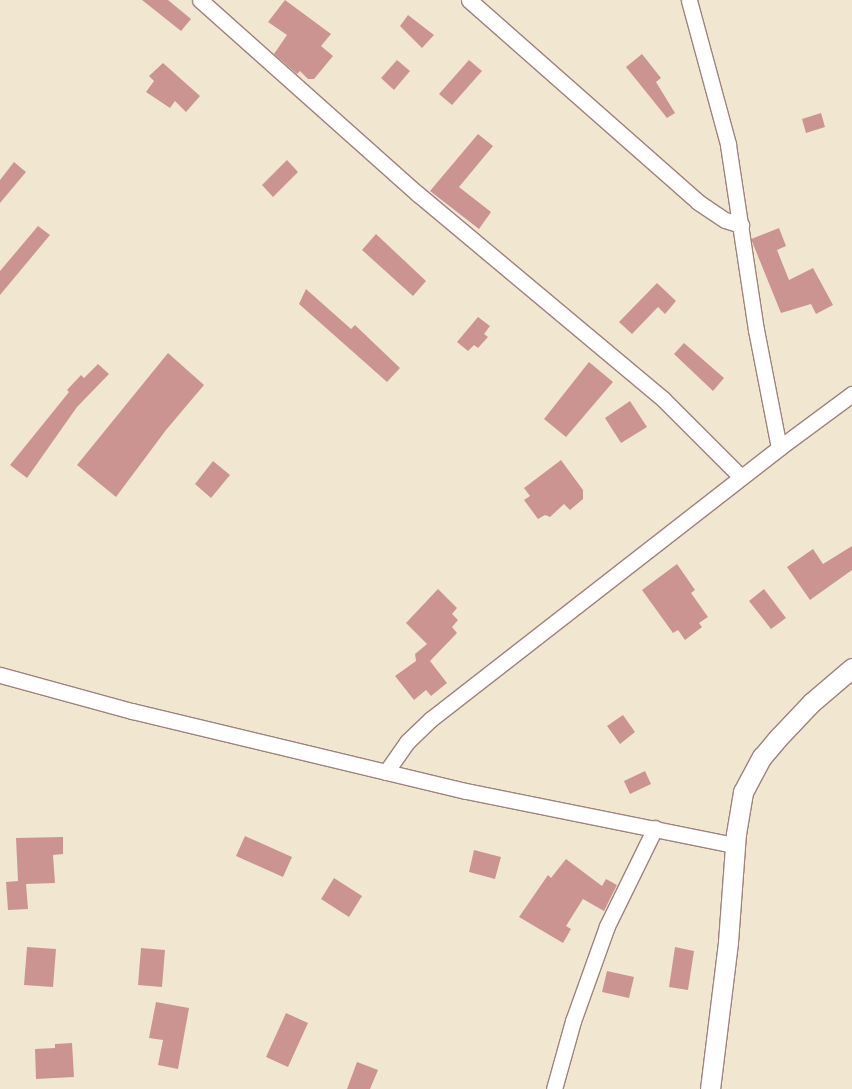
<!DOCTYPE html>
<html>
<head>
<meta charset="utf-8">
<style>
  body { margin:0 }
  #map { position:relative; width:852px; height:1089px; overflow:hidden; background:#f1e7d1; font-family:"Indie Flower",sans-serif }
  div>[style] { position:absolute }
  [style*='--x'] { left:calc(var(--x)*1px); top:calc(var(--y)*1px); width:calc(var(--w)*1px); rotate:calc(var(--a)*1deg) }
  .building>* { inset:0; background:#cc9491 }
  .roads { filter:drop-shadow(1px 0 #9e837e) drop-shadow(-1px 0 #9e837e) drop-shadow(0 1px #9e837e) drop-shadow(0 -1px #9e837e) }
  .minor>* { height:15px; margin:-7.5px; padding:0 7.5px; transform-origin:7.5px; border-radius:7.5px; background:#fff }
  .tertiary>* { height:19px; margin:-9.5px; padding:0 9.5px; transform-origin:9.5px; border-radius:9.5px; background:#fff }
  span { translate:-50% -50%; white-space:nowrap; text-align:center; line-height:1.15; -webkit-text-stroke:3px #f6f6f2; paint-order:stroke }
</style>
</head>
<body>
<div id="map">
  <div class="building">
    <div style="clip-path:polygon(142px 0,168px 0,191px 19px,181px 31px)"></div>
    <div style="clip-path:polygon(285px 0,331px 34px,321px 46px,333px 56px,314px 79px,308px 79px,300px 71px,297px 74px,274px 54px,287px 35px,268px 22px)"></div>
    <div style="clip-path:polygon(408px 15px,434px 35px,422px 48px,400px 26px)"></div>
    <div style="clip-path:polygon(642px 54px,661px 78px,656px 82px,675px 113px,667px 118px,626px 67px)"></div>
    <div style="clip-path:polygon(397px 60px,410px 71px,394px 90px,381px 78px)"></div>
    <div style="clip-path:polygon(469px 60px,482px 71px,452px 105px,439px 94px)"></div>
    <div style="clip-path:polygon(163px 63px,200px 96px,186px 112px,175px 101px,170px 108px,146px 92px,154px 81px,149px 76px)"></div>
    <div style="clip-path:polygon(821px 113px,825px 127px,806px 133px,802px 119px)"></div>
    <div style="clip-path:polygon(478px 134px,493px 146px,459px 187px,491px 212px,479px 229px,430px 191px)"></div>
    <div style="clip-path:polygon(287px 160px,298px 172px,273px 197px,262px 185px)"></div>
    <div style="clip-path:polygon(14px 162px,26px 172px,0 203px,0 180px)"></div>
    <div style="clip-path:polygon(38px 226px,50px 235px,0 295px,0 271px)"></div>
    <div style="clip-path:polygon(779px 228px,786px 246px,777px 250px,789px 280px,813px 268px,833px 305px,816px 314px,811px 304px,781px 313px,751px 239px)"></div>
    <div style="clip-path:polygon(376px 234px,426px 281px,413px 296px,362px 250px)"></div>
    <div style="clip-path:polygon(657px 283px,676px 301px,665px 314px,658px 307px,632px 334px,619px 322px)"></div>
    <div style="clip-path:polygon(306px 289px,351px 329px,355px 325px,400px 368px,387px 382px,299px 304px)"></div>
    <div style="clip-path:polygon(478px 317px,490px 326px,484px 334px,488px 337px,478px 348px,474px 345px,468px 351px,457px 342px)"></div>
    <div style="clip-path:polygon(684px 343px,724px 378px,713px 391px,674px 354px)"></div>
    <div style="clip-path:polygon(168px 353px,204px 385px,166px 430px,116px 497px,77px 465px)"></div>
    <div style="clip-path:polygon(589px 362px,613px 382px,566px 437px,544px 419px)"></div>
    <div style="clip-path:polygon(98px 364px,109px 374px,77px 407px,27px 478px,10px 465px,69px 392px,67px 390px,81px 375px,84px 378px)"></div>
    <div style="clip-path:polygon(630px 401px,647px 427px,621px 443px,605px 418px)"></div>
    <div style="clip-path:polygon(561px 460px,583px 490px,583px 499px,570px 510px,564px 504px,550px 517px,545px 515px,538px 519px,524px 500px,530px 496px,524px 488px)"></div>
    <div style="clip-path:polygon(213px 461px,230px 475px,211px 498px,195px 484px)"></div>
    <div style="clip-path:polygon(852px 546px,852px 570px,810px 600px,787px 567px,813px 549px,823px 564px)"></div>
    <div style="clip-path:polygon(677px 564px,695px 590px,691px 593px,708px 617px,699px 623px,702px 627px,685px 640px,678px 630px,673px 633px,642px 590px)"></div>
    <div style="clip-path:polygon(438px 589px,457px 608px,452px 614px,458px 620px,452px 627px,457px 633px,430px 661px,447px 683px,431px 696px,426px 690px,414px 700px,395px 676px,416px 661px,415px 654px,427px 644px,406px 623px)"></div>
    <div style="clip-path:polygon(764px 589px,786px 618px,771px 629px,749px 601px)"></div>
    <div style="clip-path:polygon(623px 715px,635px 732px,620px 744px,607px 726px)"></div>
    <div style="clip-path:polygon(645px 771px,651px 784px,630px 794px,624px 781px)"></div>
    <div style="clip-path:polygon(245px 836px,292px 857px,283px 877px,236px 856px)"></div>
    <div style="clip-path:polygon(63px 837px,63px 854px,53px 855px,55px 883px,26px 884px,28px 909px,8px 910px,6px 882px,18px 881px,16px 838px)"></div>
    <div style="clip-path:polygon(474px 850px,501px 857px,495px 879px,469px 872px)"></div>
    <div style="clip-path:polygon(566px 859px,602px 886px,606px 879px,617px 885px,604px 911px,583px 899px,566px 926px,571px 929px,563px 943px,519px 917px,548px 875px,551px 878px)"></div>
    <div style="clip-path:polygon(334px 878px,362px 896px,349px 917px,321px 899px)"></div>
    <div style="clip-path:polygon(27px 947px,56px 949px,53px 987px,24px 985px)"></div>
    <div style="clip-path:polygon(675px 947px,694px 951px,688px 990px,669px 987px)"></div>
    <div style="clip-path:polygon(141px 948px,165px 950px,162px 987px,138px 985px)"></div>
    <div style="clip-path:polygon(607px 971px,634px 977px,629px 998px,602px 992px)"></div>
    <div style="clip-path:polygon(156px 1002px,189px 1008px,178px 1069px,158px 1065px,163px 1040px,149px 1038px)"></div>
    <div style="clip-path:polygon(286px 1013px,308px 1023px,288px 1067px,266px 1057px)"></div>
    <div style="clip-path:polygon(72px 1043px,74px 1077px,36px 1079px,35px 1049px,55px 1048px,55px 1044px)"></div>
    <div style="clip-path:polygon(357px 1062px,378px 1070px,370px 1089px,347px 1089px)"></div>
  </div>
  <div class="roads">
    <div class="minor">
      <div style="--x:200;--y:0;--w:292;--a:41.7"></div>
      <div style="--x:418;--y:194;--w:319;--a:39.9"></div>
      <div style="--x:663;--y:399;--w:110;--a:45"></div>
      <div style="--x:469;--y:0;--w:305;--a:41.4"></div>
      <div style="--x:698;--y:202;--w:32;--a:34"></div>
      <div style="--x:725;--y:220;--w:17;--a:17"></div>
      <div style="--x:779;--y:448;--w:91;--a:-36.5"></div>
      <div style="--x:0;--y:675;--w:137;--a:15.3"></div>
      <div style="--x:132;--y:711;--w:343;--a:13.5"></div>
      <div style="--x:466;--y:791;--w:274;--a:11.4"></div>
      <div style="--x:386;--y:772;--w:37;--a:-55"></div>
      <div style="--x:407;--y:742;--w:33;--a:-44"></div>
      <div style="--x:431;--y:719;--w:441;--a:-37.9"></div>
      <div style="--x:779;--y:448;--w:120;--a:-101"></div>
      <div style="--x:756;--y:330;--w:188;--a:-98.6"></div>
      <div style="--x:728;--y:144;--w:149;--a:-105.2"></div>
      <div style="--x:554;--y:1089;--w:71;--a:-74.4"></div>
      <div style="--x:573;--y:1021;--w:101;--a:-70.3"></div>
      <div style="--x:607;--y:926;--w:109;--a:-63.9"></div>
    </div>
    <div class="tertiary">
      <div style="--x:710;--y:1089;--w:148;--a:-83"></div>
      <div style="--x:728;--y:942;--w:108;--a:-85.8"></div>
      <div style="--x:736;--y:834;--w:43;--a:-80.5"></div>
      <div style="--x:743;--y:792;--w:40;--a:-62"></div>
      <div style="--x:762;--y:757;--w:23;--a:-50"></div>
      <div style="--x:777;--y:739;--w:50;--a:-46.6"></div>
      <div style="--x:811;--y:703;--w:54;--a:-40.5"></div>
    </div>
  </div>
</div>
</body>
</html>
